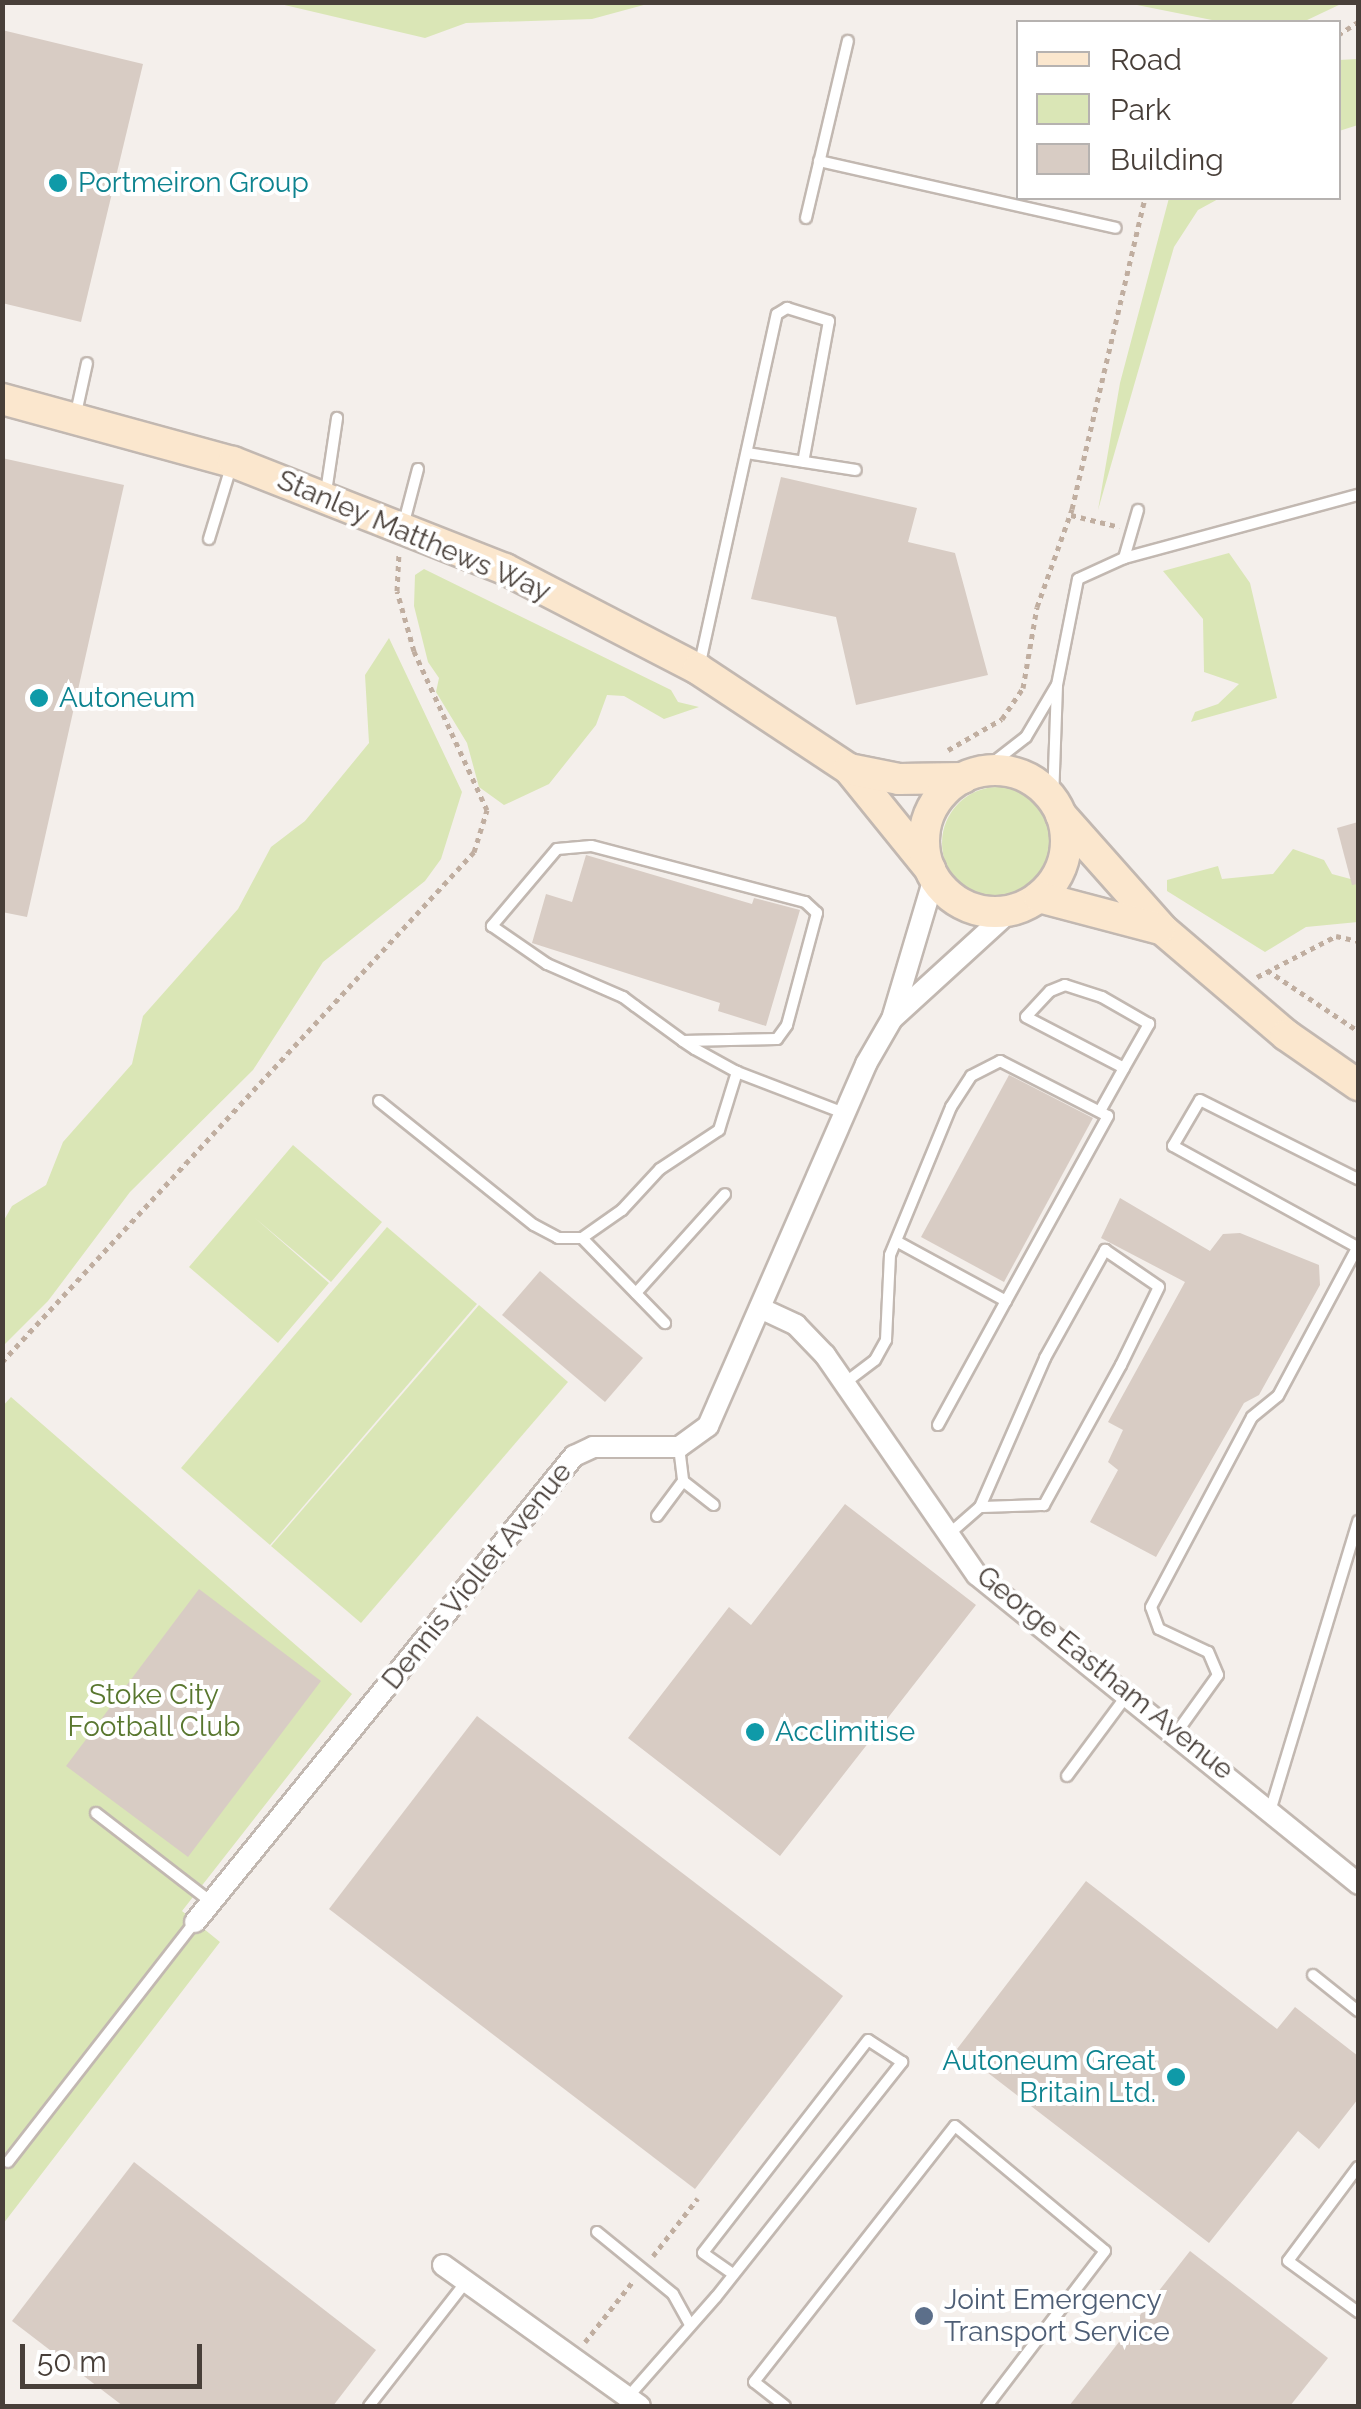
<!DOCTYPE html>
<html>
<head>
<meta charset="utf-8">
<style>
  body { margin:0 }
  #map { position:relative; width:1361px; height:2409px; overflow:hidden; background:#f4efeb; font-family:Raleway,sans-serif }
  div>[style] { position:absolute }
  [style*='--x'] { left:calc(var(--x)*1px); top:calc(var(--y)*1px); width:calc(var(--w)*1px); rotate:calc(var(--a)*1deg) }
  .green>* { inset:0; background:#dae6b6 }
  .round { border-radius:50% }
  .building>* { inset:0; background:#d8ccc4 }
  .path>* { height:5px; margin-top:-2.5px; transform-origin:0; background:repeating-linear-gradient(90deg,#c0aea0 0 5px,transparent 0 10px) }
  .roads { filter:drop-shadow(2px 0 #c2b8b1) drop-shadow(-2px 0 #c2b8b1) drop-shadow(0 2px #c2b8b1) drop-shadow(0 -2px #c2b8b1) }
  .lane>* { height:10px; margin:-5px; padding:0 5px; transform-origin:5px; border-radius:5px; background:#fff }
  .street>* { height:20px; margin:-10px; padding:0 10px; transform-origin:10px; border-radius:10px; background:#fff }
  .secondary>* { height:30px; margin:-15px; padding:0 15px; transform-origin:15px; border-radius:15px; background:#fbe7ce }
  .secondary>.ring { margin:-15px; padding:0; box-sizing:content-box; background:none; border:30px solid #fbe7ce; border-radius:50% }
  .dots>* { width:28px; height:28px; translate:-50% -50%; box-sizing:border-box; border:5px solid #fff; border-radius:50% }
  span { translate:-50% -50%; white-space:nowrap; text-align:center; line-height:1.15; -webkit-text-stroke:8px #fff; paint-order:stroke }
  .culture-label { font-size:28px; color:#0d838f }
  .left { translate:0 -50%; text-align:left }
  .right { translate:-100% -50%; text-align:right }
  .street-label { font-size:28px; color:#483f39 }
  .park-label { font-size:28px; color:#59772f }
  .service-label { font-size:28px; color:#4e5e75 }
  .frame { position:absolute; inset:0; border:5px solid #483f39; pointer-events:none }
  .legend { position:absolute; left:1016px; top:20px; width:325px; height:180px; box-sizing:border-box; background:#fff; border:2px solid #b6b2b0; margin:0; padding:12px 18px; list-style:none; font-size:30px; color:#483f39 }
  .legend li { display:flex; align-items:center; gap:20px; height:50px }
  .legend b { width:50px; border:2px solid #b6b2b0 }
  .scale { position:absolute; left:20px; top:2344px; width:182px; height:45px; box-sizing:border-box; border:5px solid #483f39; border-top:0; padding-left:12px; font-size:30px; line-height:35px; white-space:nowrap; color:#483f39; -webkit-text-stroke:8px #fff; paint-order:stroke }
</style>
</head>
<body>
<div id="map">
  <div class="green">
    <div style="clip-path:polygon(276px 3px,651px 2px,651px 3px,592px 19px,466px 23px,425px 38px)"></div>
    <div style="clip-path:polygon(1127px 3px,1343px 2px,1343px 3px,1303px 22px,1222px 22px)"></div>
    <div style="clip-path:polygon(1358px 59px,1358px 125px,1339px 131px,1339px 60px)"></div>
    <div style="clip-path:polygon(1169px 198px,1220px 198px,1198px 210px,1174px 247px,1098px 510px,1120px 383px)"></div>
    <div style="clip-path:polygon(1229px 553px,1250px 583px,1277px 698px,1191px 722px,1195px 712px,1218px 704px,1239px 684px,1204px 672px,1203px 619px,1163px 571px)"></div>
    <div style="clip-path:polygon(424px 569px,671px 690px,678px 702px,699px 707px,664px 719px,624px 696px,607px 695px,596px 725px,549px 784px,504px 805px,479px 787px,467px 743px,436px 692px,439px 678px,428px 662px,414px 606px,415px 575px)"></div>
    <div style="clip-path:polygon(389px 638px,462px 792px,441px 859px,425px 881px,323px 962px,253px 1070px,130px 1192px,48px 1301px,3px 1346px,3px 1222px,12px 1206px,46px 1185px,63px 1142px,132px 1064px,143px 1016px,238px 909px,271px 847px,305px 821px,369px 743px,365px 675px)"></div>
    <div class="round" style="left:942px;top:787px;width:112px;height:112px"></div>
    <div style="clip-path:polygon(1293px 849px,1324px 860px,1332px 874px,1358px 881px,1358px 922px,1306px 927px,1265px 952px,1167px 891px,1167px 880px,1218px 866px,1222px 879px,1273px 874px)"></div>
    <div style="clip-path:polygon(293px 1145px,382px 1222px,331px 1282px,255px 1218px,329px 1283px,278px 1343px,189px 1267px)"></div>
    <div style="clip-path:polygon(387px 1227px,477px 1304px,270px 1545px,181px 1468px)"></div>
    <div style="clip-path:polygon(479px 1305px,568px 1382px,361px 1623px,271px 1546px)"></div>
    <div style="clip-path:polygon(11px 1397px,352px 1694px,182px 1911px,220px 1942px,3px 2224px,2px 1407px)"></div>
  </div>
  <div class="building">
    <div style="clip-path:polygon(2px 30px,143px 64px,81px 322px,2px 303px)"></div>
    <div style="clip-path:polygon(2px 458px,124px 485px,27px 917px,2px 912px)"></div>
    <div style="clip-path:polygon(781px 477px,917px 508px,908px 542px,955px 553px,988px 675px,856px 705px,836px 617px,751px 599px)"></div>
    <div style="clip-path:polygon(1358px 822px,1358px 884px,1352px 885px,1337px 828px)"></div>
    <div style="clip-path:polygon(586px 855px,752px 904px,754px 898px,800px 910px,766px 1026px,718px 1011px,720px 1003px,532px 943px,546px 894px,572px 902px)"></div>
    <div style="clip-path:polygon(1009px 1075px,1093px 1118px,1004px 1282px,921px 1237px)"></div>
    <div style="clip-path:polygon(1120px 1198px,1210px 1251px,1223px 1234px,1240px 1233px,1319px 1265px,1320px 1285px,1259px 1395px,1244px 1403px,1156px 1557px,1090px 1522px,1118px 1470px,1108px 1462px,1123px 1430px,1108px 1422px,1185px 1282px,1101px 1238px)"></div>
    <div style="clip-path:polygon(540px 1271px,643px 1358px,605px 1402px,502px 1315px)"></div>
    <div style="clip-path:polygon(845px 1504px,976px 1605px,780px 1856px,628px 1738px,729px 1607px,751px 1625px)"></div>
    <div style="clip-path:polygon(199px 1589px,321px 1681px,188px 1857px,66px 1766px)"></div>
    <div style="clip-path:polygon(477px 1716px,843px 1996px,695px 2189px,329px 1909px)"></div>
    <div style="clip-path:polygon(1086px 1881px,1277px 2029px,1295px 2007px,1358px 2056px,1358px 2099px,1319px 2149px,1298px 2131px,1209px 2243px,957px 2049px)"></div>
    <div style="clip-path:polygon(134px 2162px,376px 2350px,333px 2406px,123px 2406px,12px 2321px)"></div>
    <div style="clip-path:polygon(1190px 2251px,1328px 2358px,1290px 2406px,1069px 2406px)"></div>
  </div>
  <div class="path">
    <div style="--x:1338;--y:35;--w:24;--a:-33"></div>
    <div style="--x:1071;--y:515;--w:50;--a:13.8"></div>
    <div style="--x:948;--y:750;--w:62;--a:-29.9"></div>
    <div style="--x:1002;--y:719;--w:37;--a:-56"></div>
    <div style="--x:1023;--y:688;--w:82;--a:-80.2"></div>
    <div style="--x:1037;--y:607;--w:104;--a:-70.3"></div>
    <div style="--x:1072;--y:509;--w:319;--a:-76.8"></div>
    <div style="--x:1267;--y:970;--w:110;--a:33.8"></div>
    <div style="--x:1257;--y:977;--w:89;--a:-27.4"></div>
    <div style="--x:1336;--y:936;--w:23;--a:13"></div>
    <div style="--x:2;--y:1362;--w:695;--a:-47.22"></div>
    <div style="--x:474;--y:852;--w:44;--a:-72.8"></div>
    <div style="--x:487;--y:810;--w:175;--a:-114.7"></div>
    <div style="--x:414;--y:651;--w:62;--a:-105.8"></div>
    <div style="--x:397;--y:591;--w:37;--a:-87"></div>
    <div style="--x:653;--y:2256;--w:73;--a:-52.2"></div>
    <div style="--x:585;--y:2342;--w:79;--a:-51.7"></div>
  </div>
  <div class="roads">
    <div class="lane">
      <div style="--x:819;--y:161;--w:304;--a:12.7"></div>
      <div style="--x:806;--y:218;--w:182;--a:-76.7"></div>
      <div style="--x:76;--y:413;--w:51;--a:-77.6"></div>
      <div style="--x:747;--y:453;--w:110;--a:8.9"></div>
      <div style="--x:326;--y:492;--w:75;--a:-81.5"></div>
      <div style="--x:403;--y:526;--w:59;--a:-75.3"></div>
      <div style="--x:209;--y:539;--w:75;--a:-73"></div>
      <div style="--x:1124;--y:558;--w:50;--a:-73.7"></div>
      <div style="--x:700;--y:663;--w:357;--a:-77.6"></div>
      <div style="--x:777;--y:314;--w:12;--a:-31"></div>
      <div style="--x:787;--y:308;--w:44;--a:17.2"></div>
      <div style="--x:829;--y:321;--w:143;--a:100.4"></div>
      <div style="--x:981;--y:772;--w:57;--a:-37.9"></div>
      <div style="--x:1026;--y:737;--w:59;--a:-59.5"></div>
      <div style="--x:1053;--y:800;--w:115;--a:-88"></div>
      <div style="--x:1057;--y:685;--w:108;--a:-78.8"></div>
      <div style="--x:1078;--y:579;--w:51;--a:-24.5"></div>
      <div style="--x:1124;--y:558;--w:242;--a:-15.1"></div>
      <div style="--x:683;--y:1041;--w:94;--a:-1.2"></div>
      <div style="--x:777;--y:1039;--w:17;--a:-54"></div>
      <div style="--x:787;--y:1025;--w:116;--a:-75"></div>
      <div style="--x:817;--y:913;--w:16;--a:-137"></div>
      <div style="--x:805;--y:902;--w:221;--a:-165.3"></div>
      <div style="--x:591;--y:846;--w:34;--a:175"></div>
      <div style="--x:557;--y:849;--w:101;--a:130.2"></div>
      <div style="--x:492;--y:926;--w:67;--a:34.6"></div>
      <div style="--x:547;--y:964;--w:83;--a:23.5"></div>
      <div style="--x:623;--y:997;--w:15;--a:37"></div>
      <div style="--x:635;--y:1006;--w:59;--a:36.1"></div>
      <div style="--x:683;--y:1041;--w:14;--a:34"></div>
      <div style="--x:695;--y:1049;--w:48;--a:28.7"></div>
      <div style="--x:737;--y:1072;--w:115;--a:21"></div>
      <div style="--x:379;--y:1101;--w:198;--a:38.7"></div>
      <div style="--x:534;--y:1225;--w:27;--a:28"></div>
      <div style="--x:558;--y:1238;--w:24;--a:0"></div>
      <div style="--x:582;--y:1238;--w:49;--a:-35"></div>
      <div style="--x:622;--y:1210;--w:56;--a:-47.2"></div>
      <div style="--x:660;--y:1169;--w:71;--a:-33.5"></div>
      <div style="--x:719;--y:1130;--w:61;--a:-72.8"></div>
      <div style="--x:1100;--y:1111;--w:49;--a:-60.8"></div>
      <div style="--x:1124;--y:1068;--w:51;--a:-60.4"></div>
      <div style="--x:1149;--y:1024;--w:54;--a:-150.1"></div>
      <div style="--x:1102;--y:997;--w:39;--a:-162"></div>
      <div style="--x:1065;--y:985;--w:16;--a:158"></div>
      <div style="--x:1050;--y:991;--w:35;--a:133"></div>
      <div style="--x:1026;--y:1017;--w:110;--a:27.5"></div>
      <div style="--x:582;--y:1238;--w:119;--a:45.7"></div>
      <div style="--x:1357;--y:1247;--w:210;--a:-151.2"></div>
      <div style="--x:1173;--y:1146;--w:53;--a:-59.6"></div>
      <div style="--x:1200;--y:1100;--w:177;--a:26.6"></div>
      <div style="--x:636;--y:1293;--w:133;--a:-48"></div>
      <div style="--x:846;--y:1382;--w:36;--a:-37"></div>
      <div style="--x:875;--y:1360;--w:23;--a:-61"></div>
      <div style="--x:886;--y:1340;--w:85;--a:-87.3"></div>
      <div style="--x:890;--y:1255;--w:160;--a:-67.6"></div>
      <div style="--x:951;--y:1107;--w:37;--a:-57"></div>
      <div style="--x:971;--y:1076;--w:33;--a:-27"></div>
      <div style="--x:1000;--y:1061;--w:121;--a:27"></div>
      <div style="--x:1108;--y:1116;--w:211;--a:118.9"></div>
      <div style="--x:1006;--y:1301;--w:125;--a:-151.4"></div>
      <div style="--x:938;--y:1425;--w:141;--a:-61.3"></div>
      <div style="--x:679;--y:1447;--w:34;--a:83"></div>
      <div style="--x:683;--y:1481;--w:39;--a:38"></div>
      <div style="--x:657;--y:1516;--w:44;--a:-53.4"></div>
      <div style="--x:949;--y:1534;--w:41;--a:-41.1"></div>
      <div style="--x:980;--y:1507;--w:163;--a:-66.4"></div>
      <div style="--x:1045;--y:1358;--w:124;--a:-60.9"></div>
      <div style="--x:1105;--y:1250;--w:65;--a:34.4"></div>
      <div style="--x:1159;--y:1287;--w:87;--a:116"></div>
      <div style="--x:1121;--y:1365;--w:160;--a:118.8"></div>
      <div style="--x:1044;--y:1505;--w:64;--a:178.2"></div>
      <div style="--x:1177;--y:1732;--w:70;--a:-54.3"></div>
      <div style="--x:1218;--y:1675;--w:25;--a:-113"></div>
      <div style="--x:1208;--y:1652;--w:54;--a:-154.9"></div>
      <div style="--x:1159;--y:1629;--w:23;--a:-110"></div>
      <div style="--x:1151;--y:1607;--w:215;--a:-62"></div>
      <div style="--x:1252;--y:1417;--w:33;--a:-39"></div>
      <div style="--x:1278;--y:1396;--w:170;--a:-61.9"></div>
      <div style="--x:1067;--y:1776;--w:102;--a:-53.4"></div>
      <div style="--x:1271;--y:1808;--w:300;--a:-73.1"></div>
      <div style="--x:96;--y:1813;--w:145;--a:37.7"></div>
      <div style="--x:1313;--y:1975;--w:58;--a:38.7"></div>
      <div style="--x:8;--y:2162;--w:304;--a:-52.1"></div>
      <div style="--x:1358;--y:2167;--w:117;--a:126.7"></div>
      <div style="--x:1288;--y:2261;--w:87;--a:36.1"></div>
      <div style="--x:597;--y:2232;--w:98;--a:39.2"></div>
      <div style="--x:673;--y:2294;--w:35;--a:61"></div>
      <div style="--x:628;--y:2397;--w:133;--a:-48.7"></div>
      <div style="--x:716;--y:2297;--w:300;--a:-51.6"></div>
      <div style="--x:902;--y:2062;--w:40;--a:-147.1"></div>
      <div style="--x:868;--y:2040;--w:269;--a:127.8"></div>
      <div style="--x:703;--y:2253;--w:37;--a:35"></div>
      <div style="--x:369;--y:2406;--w:157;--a:-52"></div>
      <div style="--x:785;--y:2406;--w:39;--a:-142"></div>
      <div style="--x:754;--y:2382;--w:325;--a:-51.9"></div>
      <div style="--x:955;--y:2126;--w:195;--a:39.8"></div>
      <div style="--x:1105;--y:2251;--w:195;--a:127.3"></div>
    </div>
    <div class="street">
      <div style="--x:894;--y:1017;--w:159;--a:-42.4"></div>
      <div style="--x:760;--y:1308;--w:40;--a:25"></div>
      <div style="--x:796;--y:1325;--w:42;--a:46"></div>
      <div style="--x:825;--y:1355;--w:267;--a:55.4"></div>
      <div style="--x:977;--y:1575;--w:491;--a:39"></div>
      <div style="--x:195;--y:1922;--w:601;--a:-50.88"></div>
      <div style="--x:574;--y:1456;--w:21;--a:-25"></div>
      <div style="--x:593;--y:1447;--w:86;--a:0"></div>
      <div style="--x:679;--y:1447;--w:36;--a:-36"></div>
      <div style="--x:708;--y:1426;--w:395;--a:-66.4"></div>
      <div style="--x:866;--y:1064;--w:52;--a:-60"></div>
      <div style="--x:892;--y:1019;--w:147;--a:-73.4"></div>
      <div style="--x:443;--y:2265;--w:242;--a:35.6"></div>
    </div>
    <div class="secondary">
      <div style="--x:2;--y:399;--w:239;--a:15.3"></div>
      <div style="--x:233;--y:462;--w:292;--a:21.5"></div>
      <div style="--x:505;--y:569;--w:217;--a:27.4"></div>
      <div style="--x:698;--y:669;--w:181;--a:33.5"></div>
      <div style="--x:849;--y:769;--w:129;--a:51"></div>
      <div style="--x:849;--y:769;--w:51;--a:11.3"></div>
      <div style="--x:899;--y:779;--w:64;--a:-0.9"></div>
      <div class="ring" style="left:924px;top:770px;width:112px;height:112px"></div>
      <div style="--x:1061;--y:815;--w:154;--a:48.4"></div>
      <div style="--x:1163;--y:930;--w:162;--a:40.5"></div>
      <div style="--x:1286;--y:1035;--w:88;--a:34.8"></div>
      <div style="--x:1039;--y:897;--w:125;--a:14.8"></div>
    </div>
  </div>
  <div class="dots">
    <div style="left:58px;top:183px;background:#0f9aa8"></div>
    <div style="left:39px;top:698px;background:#0f9aa8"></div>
    <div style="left:755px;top:1732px;background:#0f9aa8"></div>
    <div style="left:1176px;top:2077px;background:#0f9aa8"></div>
    <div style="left:924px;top:2316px;background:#5c6f8a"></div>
  </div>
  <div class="culture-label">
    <span class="left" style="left:78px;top:183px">Portmeiron Group</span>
    <span class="left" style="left:59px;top:698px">Autoneum</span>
    <span class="left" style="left:775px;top:1732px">Acclimitise</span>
    <span class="right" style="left:1156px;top:2077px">Autoneum Great<br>Britain Ltd.</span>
  </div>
  <div class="street-label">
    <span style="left:414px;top:536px;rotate:23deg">Stanley Matthews Way</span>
    <span style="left:477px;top:1576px;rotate:-51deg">Dennis Viollet Avenue</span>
    <span style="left:1105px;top:1673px;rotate:39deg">George Eastham Avenue</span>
  </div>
  <div class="park-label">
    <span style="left:154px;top:1711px">Stoke City<br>Football Club</span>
  </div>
  <div class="service-label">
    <span class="left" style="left:944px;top:2316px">Joint Emergency<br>Transport Service</span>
  </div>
  <div class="frame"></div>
  <ul class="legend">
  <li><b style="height:12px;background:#fbe7ce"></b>Road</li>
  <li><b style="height:28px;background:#dae6b6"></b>Park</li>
  <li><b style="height:28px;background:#d8ccc4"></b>Building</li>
  </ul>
  <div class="scale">50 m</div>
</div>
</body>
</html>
